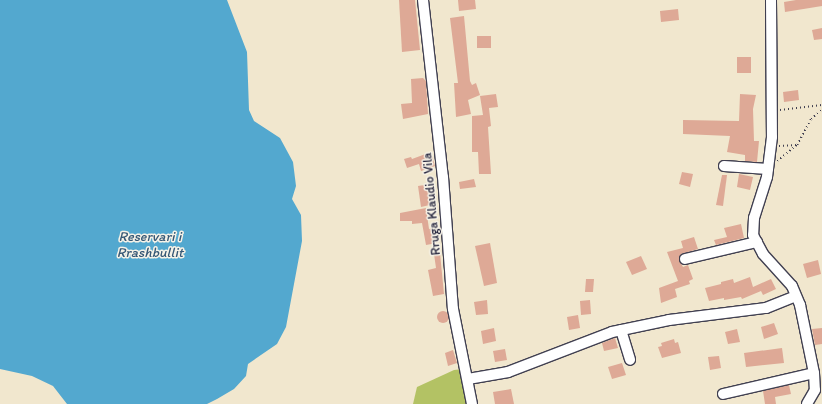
<!DOCTYPE html>
<html>
<head>
<meta charset="utf-8">
<style>
  body { margin:0 }
  #map { position:relative; width:822px; height:404px; overflow:hidden; background:#f1e7ce; font-family:Itim,sans-serif }
  div>[style] { position:absolute }
  [style*='--x'] { left:calc(var(--x)*1px); top:calc(var(--y)*1px); width:calc(var(--w)*1px); rotate:calc(var(--a)*1deg) }
  .green>* { inset:0; background:#b3c264 }
  .water>* { inset:0; background:#53a8cf }
  .building>* { inset:0; background:#dea996 }
  .round { border-radius:50% }
  .path>* { height:1.5px; margin-top:-0.75px; transform-origin:0; background:repeating-linear-gradient(90deg,#414051 0 1px,transparent 0 4px) }
  .roads { filter:drop-shadow(1px 0 #414051) drop-shadow(-1px 0 #414051) drop-shadow(0 1px #414051) drop-shadow(0 -1px #414051) }
  .minor>* { height:10px; margin:-5px; padding:0 5px; transform-origin:5px; border-radius:5px; background:#fff }
  span { translate:-50% -50%; white-space:nowrap; text-align:center; line-height:1.15; -webkit-text-stroke:3px #f7f3e8; paint-order:stroke }
  .street-label { font-size:13px; color:#22223b }
  .water-label { font-size:14px; color:#365876; font-style:italic }
</style>
</head>
<body>
<div id="map">
  <div class="green">
    <div style="clip-path:polygon(463px 369px,470px 404px,413px 404px,417px 387px,454px 370px)"></div>
  </div>
  <div class="water">
    <div style="clip-path:polygon(0 0,227px 0,247px 52px,249px 110px,254px 121px,280px 138px,293px 162px,296px 186px,292px 199px,301px 215px,302px 241px,286px 327px,277px 344px,248px 364px,246px 376px,234px 389px,217px 399px,207px 404px,67px 404px,53px 386px,32px 376px,0 369px)"></div>
  </div>
  <div class="building">
    <div style="clip-path:polygon(399px 0,415px 0,420px 50px,402px 52px)"></div>
    <div style="clip-path:polygon(458px 0,475px 0,476px 9px,459px 11px)"></div>
    <div style="clip-path:polygon(796px 0,822px 0,822px 6px,785px 12px,784px 2px)"></div>
    <div style="clip-path:polygon(678px 9px,679px 20px,661px 22px,660px 11px)"></div>
    <div style="clip-path:polygon(464px 16px,470px 81px,472px 85px,476px 83px,480px 95px,468px 100px,471px 114px,456px 117px,454px 83px,458px 83px,450px 18px)"></div>
    <div style="clip-path:polygon(822px 28px,822px 39px,814px 40px,812px 30px)"></div>
    <div style="clip-path:polygon(477px 36px,491px 36px,491px 48px,477px 48px)"></div>
    <div style="clip-path:polygon(737px 57px,751px 57px,751px 73px,737px 73px)"></div>
    <div style="clip-path:polygon(423px 78px,426px 81px,428px 114px,403px 119px,401px 104px,412px 103px,411px 79px)"></div>
    <div style="clip-path:polygon(798px 90px,799px 100px,784px 102px,783px 92px)"></div>
    <div style="clip-path:polygon(496px 94px,498px 107px,489px 108px,491px 126px,488px 127px,491px 174px,479px 174px,478px 152px,472px 152px,472px 116px,483px 115px,480px 96px)"></div>
    <div style="clip-path:polygon(740px 94px,756px 95px,753px 109px,754px 141px,759px 141px,757px 162px,745px 161px,745px 155px,727px 152px,730px 136px,683px 134px,683px 120px,739px 121px)"></div>
    <div style="clip-path:polygon(431px 152px,435px 166px,421px 171px,419px 164px,407px 168px,404px 159px,411px 157px,412px 159px)"></div>
    <div style="clip-path:polygon(682px 172px,693px 174px,690px 187px,679px 184px)"></div>
    <div style="clip-path:polygon(739px 174px,753px 177px,750px 190px,737px 187px)"></div>
    <div style="clip-path:polygon(722px 175px,727px 175px,723px 206px,716px 205px)"></div>
    <div style="clip-path:polygon(474px 179px,476px 187px,460px 189px,459px 182px)"></div>
    <div style="clip-path:polygon(431px 184px,434px 204px,421px 207px,418px 186px)"></div>
    <div style="clip-path:polygon(426px 208px,429px 229px,434px 228px,437px 243px,426px 245px,422px 223px,412px 224px,412px 221px,400px 221px,400px 213px)"></div>
    <div style="clip-path:polygon(741px 224px,744px 238px,716px 245px,714px 240px,727px 237px,724px 228px)"></div>
    <div style="clip-path:polygon(694px 237px,698px 249px,681px 254px,679px 260px,683px 267px,688px 265px,693px 279px,689px 281px,690px 284px,675px 289px,677px 297px,661px 303px,659px 288px,678px 281px,667px 252px,683px 248px,681px 241px)"></div>
    <div style="clip-path:polygon(490px 243px,497px 283px,484px 286px,475px 246px)"></div>
    <div style="clip-path:polygon(440px 253px,444px 294px,433px 296px,428px 270px,436px 268px,434px 254px)"></div>
    <div style="clip-path:polygon(641px 256px,647px 269px,632px 275px,626px 262px)"></div>
    <div style="clip-path:polygon(818px 260px,821px 274px,807px 278px,803px 264px)"></div>
    <div style="clip-path:polygon(750px 277px,753px 287px,771px 279px,776px 289px,763px 295px,761px 291px,742px 299px,741px 297px,724px 300px,724px 298px,709px 301px,705px 288px,721px 284px,721px 282px,733px 279px,734px 283px)"></div>
    <div style="clip-path:polygon(586px 279px,594px 279px,593px 292px,585px 292px)"></div>
    <div style="clip-path:polygon(487px 300px,488px 314px,476px 315px,474px 302px)"></div>
    <div style="clip-path:polygon(590px 300px,591px 314px,581px 315px,580px 301px)"></div>
    <div class="round" style="left:437px;top:311px;width:12px;height:12px"></div>
    <div style="clip-path:polygon(578px 315px,580px 328px,569px 330px,567px 317px)"></div>
    <div style="clip-path:polygon(774px 323px,778px 334px,764px 339px,761px 327px)"></div>
    <div style="clip-path:polygon(494px 328px,496px 341px,483px 344px,481px 331px)"></div>
    <div style="clip-path:polygon(822px 328px,822px 344px,815px 345px,812px 329px)"></div>
    <div style="clip-path:polygon(737px 329px,740px 342px,728px 344px,725px 332px)"></div>
    <div style="clip-path:polygon(615px 338px,618px 348px,604px 351px,602px 343px)"></div>
    <div style="clip-path:polygon(674px 339px,675px 343px,678px 342px,681px 353px,662px 358px,658px 347px,662px 346px,661px 343px)"></div>
    <div style="clip-path:polygon(782px 348px,784px 363px,746px 367px,744px 353px)"></div>
    <div style="clip-path:polygon(505px 349px,507px 360px,495px 362px,493px 351px)"></div>
    <div style="clip-path:polygon(453px 350px,457px 363px,448px 366px,445px 353px)"></div>
    <div style="clip-path:polygon(719px 356px,721px 368px,710px 370px,708px 357px)"></div>
    <div style="clip-path:polygon(622px 363px,626px 375px,612px 379px,608px 367px)"></div>
    <div style="clip-path:polygon(789px 385px,791px 394px,775px 397px,776px 404px,765px 404px,763px 391px)"></div>
    <div style="clip-path:polygon(511px 389px,514px 404px,495px 404px,493px 392px)"></div>
  </div>
  <div class="path">
    <div style="--x:780;--y:110;--w:42;--a:-6.8"></div>
    <div style="--x:779;--y:146;--w:18;--a:-3"></div>
    <div style="--x:777;--y:161;--w:26;--a:-39"></div>
    <div style="--x:797;--y:145;--w:30;--a:-62"></div>
    <div style="--x:811;--y:119;--w:15;--a:-42"></div>
  </div>
  <div class="roads">
    <div class="minor">
      <div style="--x:423;--y:0;--w:178;--a:83.6"></div>
      <div style="--x:443;--y:177;--w:132;--a:85.7"></div>
      <div style="--x:453;--y:309;--w:97;--a:78.7"></div>
      <div style="--x:771;--y:0;--w:137;--a:89.6"></div>
      <div style="--x:772;--y:137;--w:40;--a:97.1"></div>
      <div style="--x:767;--y:177;--w:43;--a:107.6"></div>
      <div style="--x:754;--y:218;--w:17;--a:93"></div>
      <div style="--x:753;--y:235;--w:21;--a:62"></div>
      <div style="--x:763;--y:254;--w:43;--a:47.8"></div>
      <div style="--x:792;--y:286;--w:21;--a:67"></div>
      <div style="--x:800;--y:305;--w:69;--a:78.4"></div>
      <div style="--x:814;--y:373;--w:17;--a:87"></div>
      <div style="--x:815;--y:390;--w:16;--a:120"></div>
      <div style="--x:724;--y:166;--w:44;--a:3.9"></div>
      <div style="--x:685;--y:259;--w:74;--a:-13.3"></div>
      <div style="--x:621;--y:330;--w:31;--a:73"></div>
      <div style="--x:468;--y:379;--w:41;--a:-9.9"></div>
      <div style="--x:508;--y:372;--w:111;--a:-21"></div>
      <div style="--x:612;--y:332;--w:58;--a:-11.9"></div>
      <div style="--x:669;--y:320;--w:98;--a:-7.1"></div>
      <div style="--x:766;--y:308;--w:32;--a:-22"></div>
      <div style="--x:723;--y:394;--w:93;--a:-13"></div>
    </div>
  </div>
  <div class="street-label">
    <span style="left:432px;top:204px;rotate:-95deg">Rruga Klaudio Vila</span>
  </div>
  <div class="water-label">
    <span style="left:150px;top:245px">Reservari i<br>Rrashbullit</span>
  </div>
</div>
</body>
</html>
